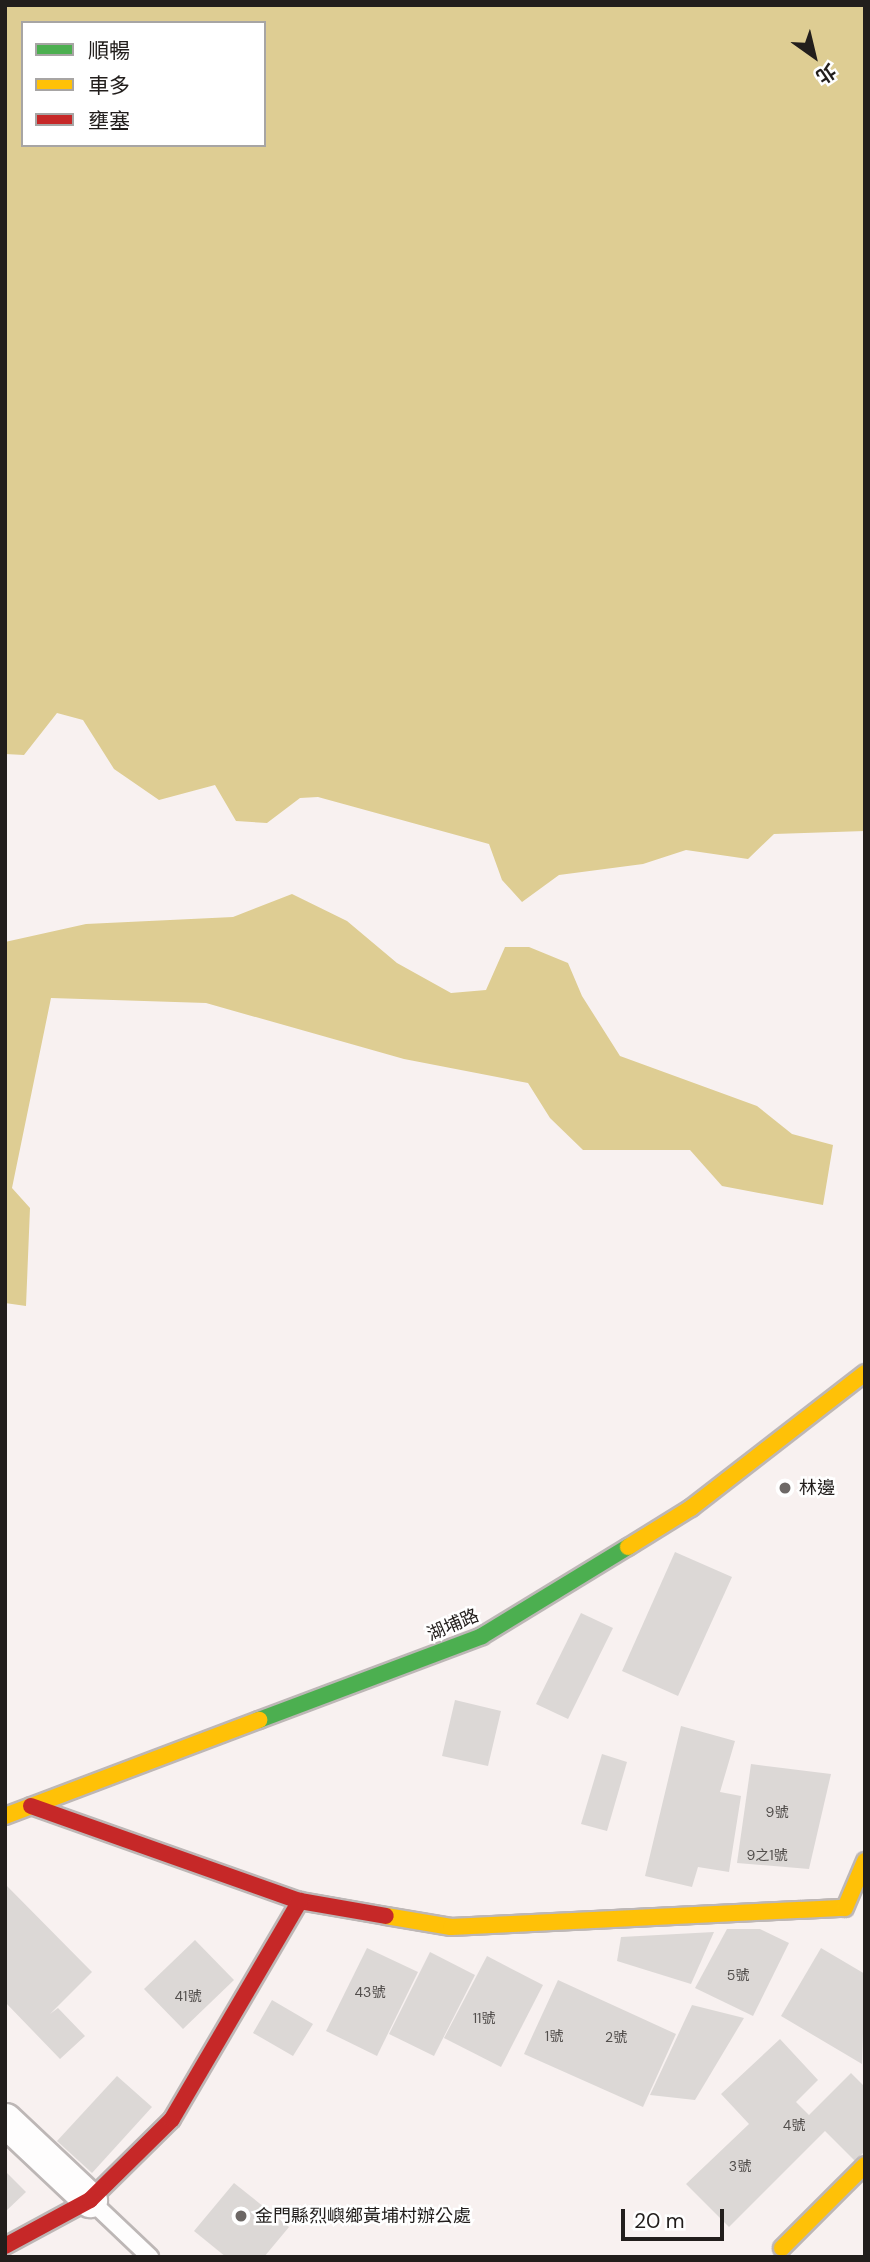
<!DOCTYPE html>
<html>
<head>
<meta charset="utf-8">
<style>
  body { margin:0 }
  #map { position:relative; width:870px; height:2262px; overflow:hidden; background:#f8f1f0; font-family:"DM Sans","Noto Sans TC",sans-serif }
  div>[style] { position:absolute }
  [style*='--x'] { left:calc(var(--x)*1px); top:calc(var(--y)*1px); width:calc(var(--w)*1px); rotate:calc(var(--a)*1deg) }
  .forest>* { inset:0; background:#decd93 }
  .building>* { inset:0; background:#dcd8d6 }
  .roads { filter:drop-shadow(2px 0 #bdb7b6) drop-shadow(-2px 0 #bdb7b6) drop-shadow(0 2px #bdb7b6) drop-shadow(0 -2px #bdb7b6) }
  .lane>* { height:16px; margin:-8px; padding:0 8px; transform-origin:8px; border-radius:8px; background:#fefdfd }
  .street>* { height:33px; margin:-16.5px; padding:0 16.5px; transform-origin:16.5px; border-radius:16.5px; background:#fefdfd }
  .fast>* { height:16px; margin:-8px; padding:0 8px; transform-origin:8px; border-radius:8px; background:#4caf50 }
  .slow>* { height:16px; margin:-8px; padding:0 8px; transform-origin:8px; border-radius:8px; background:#ffc107 }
  .jam>* { height:16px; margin:-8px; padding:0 8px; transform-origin:8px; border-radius:8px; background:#c62828 }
  .dots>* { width:19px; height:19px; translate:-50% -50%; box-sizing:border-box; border:4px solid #fff; border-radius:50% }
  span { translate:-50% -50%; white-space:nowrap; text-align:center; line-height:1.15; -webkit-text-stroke:5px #fff; paint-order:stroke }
  .number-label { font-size:14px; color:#524e4c }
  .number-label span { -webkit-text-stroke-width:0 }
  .poi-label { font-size:18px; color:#221e1c }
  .left { translate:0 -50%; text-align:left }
  .street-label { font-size:18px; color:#221e1c }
  .frame { position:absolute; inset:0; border:7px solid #221e1c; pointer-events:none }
  .legend { position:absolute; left:21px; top:21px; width:245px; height:126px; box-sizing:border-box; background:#fff; border:2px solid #a7a5a4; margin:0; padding:9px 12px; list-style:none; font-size:21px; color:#221e1c }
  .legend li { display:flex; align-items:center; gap:14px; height:35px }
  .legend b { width:35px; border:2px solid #a7a5a4 }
  .north { position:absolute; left:779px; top:21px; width:70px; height:70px; -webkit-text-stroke:5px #fff; paint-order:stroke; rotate:146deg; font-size:19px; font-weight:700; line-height:28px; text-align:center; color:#221e1c }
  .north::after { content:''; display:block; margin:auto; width:24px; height:32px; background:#221e1c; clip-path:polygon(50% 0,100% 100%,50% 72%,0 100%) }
  .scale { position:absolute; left:621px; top:2209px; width:103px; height:32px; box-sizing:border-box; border:4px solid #221e1c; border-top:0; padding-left:9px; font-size:21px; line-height:24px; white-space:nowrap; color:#221e1c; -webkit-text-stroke:5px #fff; paint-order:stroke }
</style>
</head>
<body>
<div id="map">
  <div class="forest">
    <div style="clip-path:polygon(evenodd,5px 5px,865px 5px,865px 831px,774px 834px,748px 859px,686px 850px,643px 864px,559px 875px,522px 902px,502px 880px,489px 844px,318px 797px,300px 798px,267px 823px,236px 821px,215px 785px,159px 800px,114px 769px,83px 720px,57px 713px,24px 755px,5px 754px,5px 5px,23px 23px,264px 23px,264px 145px,23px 145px,23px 23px)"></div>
    <div style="clip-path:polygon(292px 894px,347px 921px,397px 963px,451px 993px,486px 990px,505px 947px,529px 947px,568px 963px,582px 996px,620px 1056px,757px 1106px,792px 1134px,833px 1145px,823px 1205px,722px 1186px,690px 1150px,583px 1150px,550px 1118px,528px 1083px,404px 1059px,206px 1003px,51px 998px,12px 1188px,30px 1208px,26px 1306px,5px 1303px,5px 942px,86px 924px,233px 917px)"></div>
  </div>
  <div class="building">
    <div style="clip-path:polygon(675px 1552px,732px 1577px,678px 1696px,622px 1671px)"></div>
    <div style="clip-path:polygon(581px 1613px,613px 1628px,568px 1719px,536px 1704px)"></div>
    <div style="clip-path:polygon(455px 1700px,501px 1711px,488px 1766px,442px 1756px)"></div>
    <div style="clip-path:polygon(681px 1726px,735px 1741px,720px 1792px,741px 1796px,729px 1872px,698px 1867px,692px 1887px,645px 1876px)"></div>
    <div style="clip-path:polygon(602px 1754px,627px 1762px,607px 1831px,581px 1824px)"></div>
    <div style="clip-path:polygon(751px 1764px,831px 1774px,809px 1869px,737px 1863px)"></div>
    <div style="clip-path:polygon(5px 1884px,92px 1972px,50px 2014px,58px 2008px,85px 2036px,60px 2059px,5px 2002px)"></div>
    <div style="clip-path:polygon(727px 1929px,760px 1929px,789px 1943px,753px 2016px,695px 1988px)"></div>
    <div style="clip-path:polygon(714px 1932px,691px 1984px,617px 1961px,621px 1937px)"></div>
    <div style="clip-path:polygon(195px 1940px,234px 1980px,183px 2029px,144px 1989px)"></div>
    <div style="clip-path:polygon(367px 1948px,418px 1972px,377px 2056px,326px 2031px)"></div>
    <div style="clip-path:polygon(821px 1948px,865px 1974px,862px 2064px,781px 2016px)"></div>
    <div style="clip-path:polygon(430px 1952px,475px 1975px,434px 2056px,389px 2034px)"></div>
    <div style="clip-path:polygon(487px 1956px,543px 1985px,501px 2067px,444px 2038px)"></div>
    <div style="clip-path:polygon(558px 1980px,676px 2034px,643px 2107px,524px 2054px)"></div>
    <div style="clip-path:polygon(272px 2000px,313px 2024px,293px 2056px,253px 2033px)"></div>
    <div style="clip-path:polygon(692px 2005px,744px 2018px,695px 2100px,650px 2095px)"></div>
    <div style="clip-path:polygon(780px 2039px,818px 2080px,796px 2102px,809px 2115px,851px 2073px,865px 2087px,865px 2151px,855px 2161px,825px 2131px,729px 2227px,686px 2184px,749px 2124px,721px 2094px)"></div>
    <div style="clip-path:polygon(117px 2076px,152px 2107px,92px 2173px,57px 2141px)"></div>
    <div style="clip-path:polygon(5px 2171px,26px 2192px,5px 2212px)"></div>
    <div style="clip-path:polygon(234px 2183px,289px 2227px,264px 2257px,226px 2257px,194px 2231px)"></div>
  </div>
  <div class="roads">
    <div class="lane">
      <div style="--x:90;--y:2200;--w:83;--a:43.5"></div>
    </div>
    <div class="street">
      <div style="--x:5;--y:2120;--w:117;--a:43.3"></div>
    </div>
    <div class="fast">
      <div style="--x:259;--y:1720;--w:238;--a:-20.6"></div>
      <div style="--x:482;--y:1636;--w:171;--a:-31.4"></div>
    </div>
    <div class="slow">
      <div style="--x:628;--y:1547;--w:74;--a:-31.8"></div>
      <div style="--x:691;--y:1508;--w:220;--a:-37.8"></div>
      <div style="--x:5;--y:1816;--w:272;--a:-20.7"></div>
      <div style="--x:386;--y:1916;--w:66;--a:9.6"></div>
      <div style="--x:451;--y:1927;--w:394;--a:-2.8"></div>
      <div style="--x:845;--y:1908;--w:51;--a:-66.9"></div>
      <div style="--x:782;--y:2248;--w:117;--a:-45"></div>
    </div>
    <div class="jam">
      <div style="--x:31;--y:1806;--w:285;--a:19.5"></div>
      <div style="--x:300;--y:1901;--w:87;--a:9.9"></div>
      <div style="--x:5;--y:2246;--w:97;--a:-28.4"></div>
      <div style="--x:90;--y:2200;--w:115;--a:-44.6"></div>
      <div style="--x:172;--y:2119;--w:253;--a:-59.6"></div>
    </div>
  </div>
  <div class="dots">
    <div style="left:785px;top:1488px;background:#6d6866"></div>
    <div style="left:241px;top:2216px;background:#6d6866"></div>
  </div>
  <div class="number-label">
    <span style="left:777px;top:1812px">9號</span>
    <span style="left:767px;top:1855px">9之1號</span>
    <span style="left:738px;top:1975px">5號</span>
    <span style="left:370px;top:1992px">43號</span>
    <span style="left:188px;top:1996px">41號</span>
    <span style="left:484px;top:2018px">11號</span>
    <span style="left:554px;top:2036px">1號</span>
    <span style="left:616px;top:2037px">2號</span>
    <span style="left:794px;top:2125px">4號</span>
    <span style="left:740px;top:2166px">3號</span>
  </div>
  <div class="poi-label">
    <span class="left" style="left:799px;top:1488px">林邊</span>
    <span class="left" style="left:255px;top:2216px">金門縣烈嶼鄉黃埔村辦公處</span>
  </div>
  <div class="street-label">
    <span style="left:453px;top:1625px;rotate:-23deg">湖埔路</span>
  </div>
  <div class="frame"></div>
  <ul class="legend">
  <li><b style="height:9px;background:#4caf50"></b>順暢</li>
  <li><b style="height:9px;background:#ffc107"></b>車多</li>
  <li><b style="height:9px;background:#c62828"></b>壅塞</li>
  </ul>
  <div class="north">北</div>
  <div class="scale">20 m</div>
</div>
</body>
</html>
